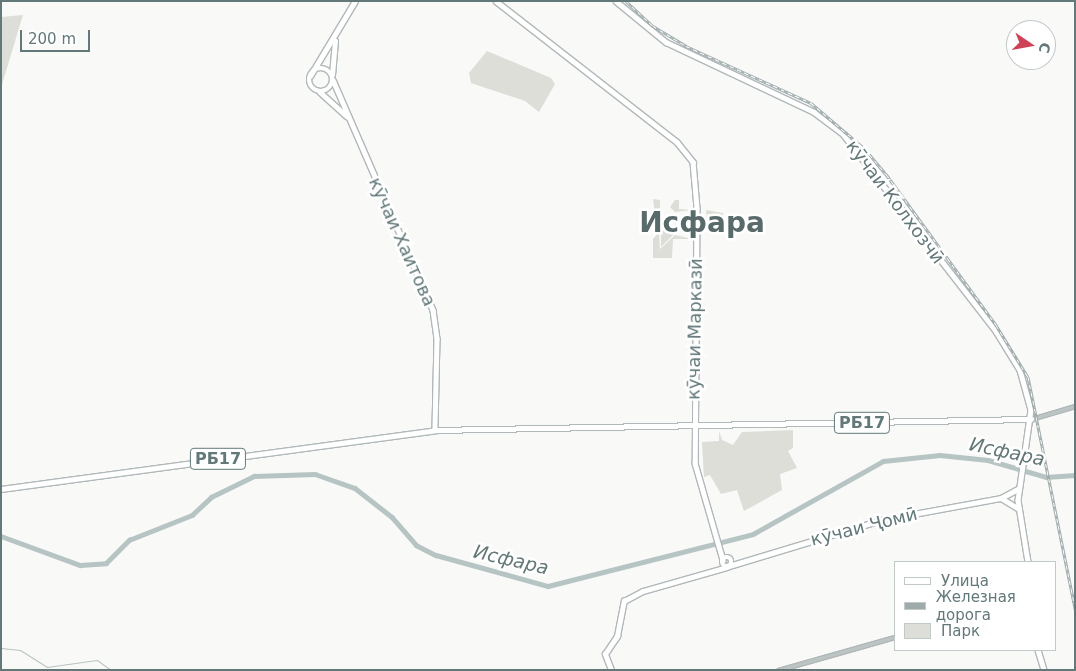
<!DOCTYPE html>
<html>
<head>
<meta charset="utf-8">
<style>
  body { margin:0 }
  #map { position:relative; width:1076px; height:671px; overflow:hidden; background:#f9f9f8; font-family:"DejaVu Sans",sans-serif }
  div>[style] { position:absolute }
  [style*='--x'] { left:calc(var(--x)*1px); top:calc(var(--y)*1px); width:calc(var(--w)*1px); rotate:calc(var(--a)*1deg) }
  .green>* { inset:0; background:#dcded7 }
  .stream>* { height:1px; margin:-0.5px; padding:0 0.5px; transform-origin:0.5px; border-radius:0.5px; background:#b6c4c3 }
  .river>* { height:4.5px; margin:-2.25px; padding:0 2.25px; transform-origin:2.25px; border-radius:2.25px; background:#b6c4c3 }
  .roads { filter:drop-shadow(1px 0 #b1b8b9) drop-shadow(-1px 0 #b1b8b9) drop-shadow(0 1px #b1b8b9) drop-shadow(0 -1px #b1b8b9) }
  .minor>* { height:3px; margin:-1.5px; padding:0 1.5px; transform-origin:1.5px; border-radius:1.5px; background:#bcc4c4 }
  .major>* { height:4.5px; margin:-2.25px; padding:0 2.25px; transform-origin:2.25px; border-radius:2.25px; background:#fff }
  .major>.ring { margin:-2.25px; padding:0; box-sizing:content-box; background:none; border:4.5px solid #fff; border-radius:50% }
  .rail>* { height:3px; margin-top:-1.5px; transform-origin:0; background:repeating-linear-gradient(90deg,#fff 0 4px,#9faaab 0 8px); box-sizing:border-box; border-block:1px solid #9faaab }
  span { translate:-50% -50%; white-space:nowrap; text-align:center; line-height:1.15; -webkit-text-stroke:5px #fff; paint-order:stroke }
  .shield-label span { padding:1px 4px; background:#fff; border:1px solid; border-radius:4px; -webkit-text-stroke-width:0 }
  .shield-label { font-size:16px; color:#637879; font-weight:700 }
  .street-label { font-size:18px; color:#637879 }
  .water-label { font-size:19px; color:#637876; font-style:italic }
  .town-label { font-size:28px; color:#596a6b; font-weight:700 }
  .frame { position:absolute; inset:0; border:2px solid #637879; pointer-events:none }
  .legend { position:absolute; left:894px; top:561px; width:162px; height:90px; box-sizing:border-box; background:#fff; border:1px solid #c1c9c9; margin:0; padding:6px 9px; list-style:none; font-size:15px; color:#637879 }
  .legend li { display:flex; align-items:center; gap:10px; height:25px }
  .legend b { width:25px; border:1px solid #c1c9c9 }
  .north { position:absolute; left:1006px; top:20px; width:50px; height:50px; box-sizing:border-box; background:#fff; border:1px solid #c1c9c9; border-radius:50%; rotate:102deg; font-size:14px; font-weight:700; line-height:20px; text-align:center; color:#637879 }
  .north::after { content:''; display:block; margin:auto; width:18px; height:22px; background:#cf4256; clip-path:polygon(50% 0,100% 100%,50% 72%,0 100%) }
  .scale { position:absolute; left:20px; top:30px; width:70px; height:22px; box-sizing:border-box; border:2px solid #637879; border-top:0; padding-left:6px; font-size:15px; line-height:18px; white-space:nowrap; color:#637879; -webkit-text-stroke:4px #fff; paint-order:stroke }
</style>
</head>
<body>
<div id="map">
  <div class="green">
    <div style="clip-path:polygon(23px 15px,19px 28px,1px 88px,1px 17px)"></div>
    <div style="clip-path:polygon(487px 51px,551px 78px,555px 84px,539px 112px,525px 101px,471px 83px,469px 73px)"></div>
    <div style="clip-path:polygon(653px 199px,660px 200px,660px 218px,656px 221px)"></div>
    <div style="clip-path:polygon(675px 200px,679px 200px,679px 209px,692px 210px,675px 212px,670px 207px)"></div>
    <div style="clip-path:polygon(706px 210px,723px 213px,723px 220px,712px 215px,707px 220px)"></div>
    <div style="clip-path:polygon(665px 226px,672px 226px,674px 234px,661px 247px,661px 228px)"></div>
    <div style="clip-path:polygon(659px 232px,660px 249px,675px 235px,692px 239px,673px 239px,672px 258px,653px 258px,653px 239px)"></div>
    <div style="clip-path:polygon(793px 430px,793px 448px,788px 451px,797px 468px,780px 474px,782px 490px,744px 511px,737px 490px,721px 494px,710px 475px,704px 477px,702px 442px,719px 441px,719px 431px,722px 440px,733px 445px,742px 432px)"></div>
  </div>
  <div class="stream">
    <div style="--x:1;--y:648;--w:19;--a:6"></div>
    <div style="--x:20;--y:650;--w:32;--a:32"></div>
    <div style="--x:47;--y:667;--w:50;--a:-8"></div>
    <div style="--x:97;--y:660;--w:17;--a:36"></div>
  </div>
  <div class="river">
    <div style="--x:1;--y:536;--w:84;--a:20.2"></div>
    <div style="--x:80;--y:565;--w:26;--a:-4"></div>
    <div style="--x:106;--y:563;--w:33;--a:-45"></div>
    <div style="--x:129;--y:540;--w:68;--a:-21.6"></div>
    <div style="--x:192;--y:515;--w:26;--a:-43"></div>
    <div style="--x:211;--y:497;--w:48;--a:-26"></div>
    <div style="--x:254;--y:476;--w:61;--a:-1.9"></div>
    <div style="--x:315;--y:474;--w:42;--a:19.3"></div>
    <div style="--x:355;--y:488;--w:47;--a:38.1"></div>
    <div style="--x:392;--y:517;--w:37;--a:49"></div>
    <div style="--x:416;--y:545;--w:22;--a:27"></div>
    <div style="--x:436;--y:555;--w:116;--a:15.5"></div>
    <div style="--x:548;--y:586;--w:211;--a:-14.2"></div>
    <div style="--x:753;--y:534;--w:149;--a:-29.3"></div>
    <div style="--x:883;--y:461;--w:57;--a:-6"></div>
    <div style="--x:940;--y:455;--w:48;--a:5.9"></div>
    <div style="--x:988;--y:460;--w:60;--a:16.3"></div>
    <div style="--x:1046;--y:477;--w:29;--a:-4"></div>
  </div>
  <div class="roads">
    <div class="minor">
      <div style="--x:1031;--y:419;--w:46;--a:-16.5"></div>
      <div style="--x:778;--y:670;--w:122;--a:-15.8"></div>
    </div>
    <div class="major">
      <div style="--x:496;--y:1;--w:229;--a:37.9"></div>
      <div style="--x:677;--y:142;--w:26;--a:51"></div>
      <div style="--x:693;--y:162;--w:46;--a:85"></div>
      <div style="--x:697;--y:208;--w:255;--a:90.4"></div>
      <div style="--x:695;--y:463;--w:101;--a:73.9"></div>
      <div style="--x:616;--y:1;--w:65;--a:39.4"></div>
      <div style="--x:666;--y:42;--w:164;--a:25.3"></div>
      <div style="--x:814;--y:112;--w:38;--a:37"></div>
      <div style="--x:844;--y:135;--w:248;--a:52.2"></div>
      <div style="--x:996;--y:331;--w:46;--a:58.4"></div>
      <div style="--x:1020;--y:370;--w:41;--a:74.6"></div>
      <div style="--x:1031;--y:410;--w:91;--a:98.2"></div>
      <div style="--x:1018;--y:500;--w:63;--a:80.8"></div>
      <div class="ring" style="left:309px;top:68px;width:19.5px;height:19.5px"></div>
      <div style="--x:332;--y:75;--w:34;--a:-85"></div>
      <div style="--x:310;--y:76;--w:87;--a:-59"></div>
      <div style="--x:333;--y:80;--w:251;--a:66.5"></div>
      <div style="--x:433;--y:310;--w:29;--a:82"></div>
      <div style="--x:437;--y:339;--w:91;--a:91.3"></div>
      <div style="--x:320;--y:92;--w:36;--a:42"></div>
      <div style="--x:1;--y:489;--w:438;--a:-7.7"></div>
      <div style="--x:435;--y:430;--w:596;--a:-1.06"></div>
      <div style="--x:1001;--y:498;--w:21;--a:31"></div>
      <div class="ring" style="left:722.5px;top:557.5px;width:4.5px;height:4.5px"></div>
      <div style="--x:729;--y:566;--w:159;--a:-16.8"></div>
      <div style="--x:881;--y:520;--w:122;--a:-10.4"></div>
      <div style="--x:1001;--y:498;--w:19;--a:-28"></div>
      <div style="--x:1038;--y:650;--w:21;--a:73"></div>
      <div style="--x:611;--y:670;--w:17;--a:-111"></div>
      <div style="--x:605;--y:654;--w:22;--a:-56"></div>
      <div style="--x:617;--y:636;--w:36;--a:-79"></div>
      <div style="--x:624;--y:601;--w:21;--a:-28"></div>
      <div style="--x:643;--y:591;--w:87;--a:-15.9"></div>
    </div>
  </div>
  <div class="rail">
    <div style="--x:626;--y:1;--w:37;--a:43"></div>
    <div style="--x:653;--y:26;--w:39;--a:31"></div>
    <div style="--x:686;--y:46;--w:137;--a:24.5"></div>
    <div style="--x:811;--y:103;--w:70;--a:40.3"></div>
    <div style="--x:864;--y:148;--w:34;--a:50"></div>
    <div style="--x:886;--y:174;--w:187;--a:53.9"></div>
    <div style="--x:996;--y:325;--w:61;--a:58.4"></div>
    <div style="--x:1028;--y:377;--w:237;--a:78.5"></div>
  </div>
  <div class="shield-label">
    <span style="left:862px;top:423px">РБ17</span>
    <span style="left:218px;top:459px">РБ17</span>
  </div>
  <div class="street-label">
    <span style="left:895px;top:202px;rotate:53deg">кӯчаи Колхозчӣ</span>
    <span style="left:402px;top:242px;rotate:66deg">кӯчаи Хаитова</span>
    <span style="left:695px;top:329px;rotate:-89deg">кӯчаи Марказӣ</span>
    <span style="left:864px;top:527px;rotate:-14deg">кӯчаи Ҷомӣ</span>
  </div>
  <div class="water-label">
    <span style="left:1007px;top:452px;rotate:12deg">Исфара</span>
    <span style="left:511px;top:560px;rotate:13deg">Исфара</span>
  </div>
  <div class="town-label">
    <span style="left:702px;top:223px">Исфара</span>
  </div>
  <div class="frame"></div>
  <ul class="legend">
  <li><b style="height:6px;background:#fff"></b>Улица</li>
  <li><b style="height:6px;background:#9faaab"></b>Железная дорога</li>
  <li><b style="height:14px;background:#dcded7"></b>Парк</li>
  </ul>
  <div class="north">С</div>
  <div class="scale">200 m</div>
</div>
</body>
</html>
